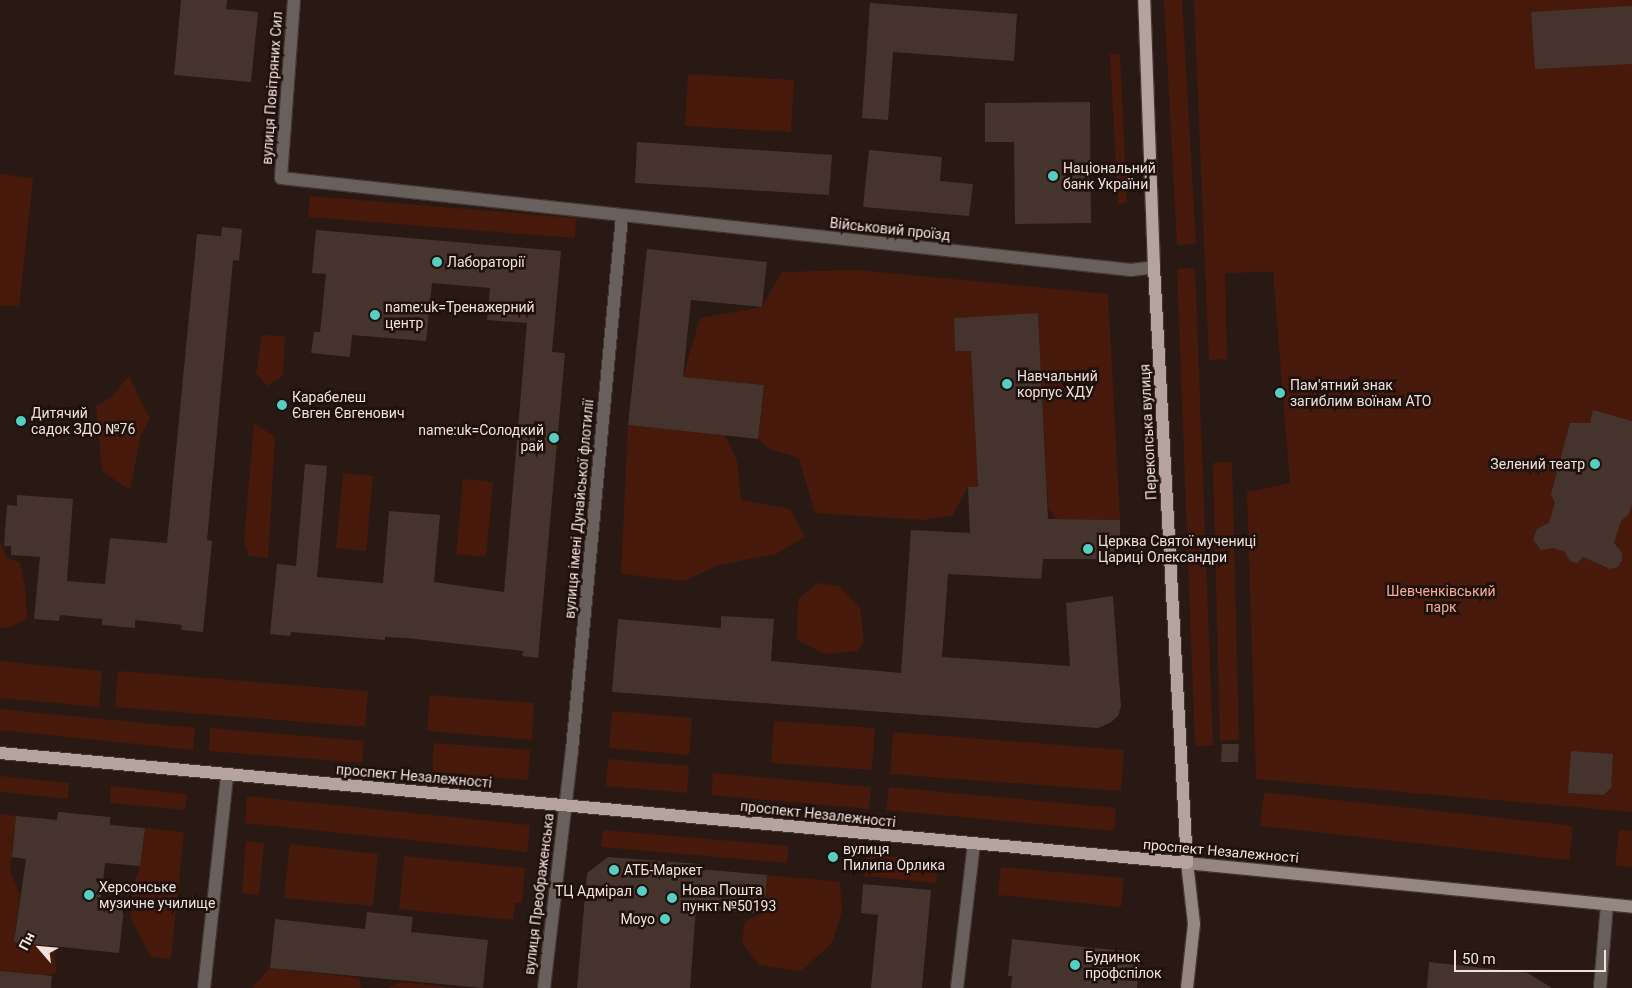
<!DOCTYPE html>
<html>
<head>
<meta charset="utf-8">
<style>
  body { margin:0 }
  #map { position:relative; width:1632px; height:988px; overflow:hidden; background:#281914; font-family:Roboto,sans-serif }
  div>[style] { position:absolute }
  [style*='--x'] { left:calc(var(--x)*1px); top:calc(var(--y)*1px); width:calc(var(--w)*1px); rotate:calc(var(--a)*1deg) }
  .green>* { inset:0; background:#47190b }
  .building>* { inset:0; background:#45332e }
  .roads { filter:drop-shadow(1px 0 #443530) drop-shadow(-1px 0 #443530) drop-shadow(0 1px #443530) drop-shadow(0 -1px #443530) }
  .street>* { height:12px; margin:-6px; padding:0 6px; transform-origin:6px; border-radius:6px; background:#68605d }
  .secondary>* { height:12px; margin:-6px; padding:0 6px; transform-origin:6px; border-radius:6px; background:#948682 }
  .primary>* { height:12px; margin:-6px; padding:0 6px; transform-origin:6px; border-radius:6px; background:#b5a39e }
  .dots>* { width:14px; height:14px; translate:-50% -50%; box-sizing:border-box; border:2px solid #1e100b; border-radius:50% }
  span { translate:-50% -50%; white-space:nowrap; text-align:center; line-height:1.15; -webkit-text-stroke:5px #1e100b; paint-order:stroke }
  .street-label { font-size:14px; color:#eee2df }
  .poi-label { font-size:14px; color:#eee2df }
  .left { translate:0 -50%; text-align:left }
  .right { translate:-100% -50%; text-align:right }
  .park-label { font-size:14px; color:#f6ac96 }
  .north { position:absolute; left:15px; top:923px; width:50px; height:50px; -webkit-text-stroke:4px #1e100b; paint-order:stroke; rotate:297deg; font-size:14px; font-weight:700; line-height:20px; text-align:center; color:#eee2df }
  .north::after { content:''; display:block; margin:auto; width:18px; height:22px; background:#eee2df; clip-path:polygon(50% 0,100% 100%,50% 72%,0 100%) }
  .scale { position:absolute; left:1454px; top:950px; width:152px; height:22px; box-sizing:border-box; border:2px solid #eee2df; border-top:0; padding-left:6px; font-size:15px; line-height:18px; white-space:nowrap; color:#eee2df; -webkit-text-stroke:4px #1e100b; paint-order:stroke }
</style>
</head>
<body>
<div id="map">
  <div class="green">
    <div style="clip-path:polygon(1164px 0,1182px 0,1196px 244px,1177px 245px)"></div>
    <div style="clip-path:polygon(1194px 0,1632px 0,1632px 812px,1256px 779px,1247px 492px,1290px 483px,1273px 272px,1225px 273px,1227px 359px,1209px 360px)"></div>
    <div style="clip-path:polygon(1120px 54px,1127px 203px,1118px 204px,1110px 54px)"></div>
    <div style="clip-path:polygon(688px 74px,794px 80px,791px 132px,685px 126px)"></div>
    <div style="clip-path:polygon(0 174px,33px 178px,19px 307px,0 305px)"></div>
    <div style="clip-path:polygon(310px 196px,576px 218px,575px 238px,308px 217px)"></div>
    <div style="clip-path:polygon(1195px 268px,1213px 745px,1195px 746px,1177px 269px)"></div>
    <div style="clip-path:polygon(858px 270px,1108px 294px,1120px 520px,1056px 519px,1048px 507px,1038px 313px,954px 318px,955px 351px,971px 351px,978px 487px,968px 487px,953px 515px,924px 520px,815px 513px,799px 458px,770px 449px,758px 439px,764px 385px,683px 377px,700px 318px,762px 307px,782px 272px)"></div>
    <div style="clip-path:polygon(262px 335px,285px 336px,283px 376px,267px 386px,256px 373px)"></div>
    <div style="clip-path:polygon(129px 376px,150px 419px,141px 434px,130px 490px,102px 471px,96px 406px,111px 397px)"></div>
    <div style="clip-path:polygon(254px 423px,275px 437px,268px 558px,249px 556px,244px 541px)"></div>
    <div style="clip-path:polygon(628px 425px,725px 435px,737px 460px,741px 500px,790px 509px,805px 537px,776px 554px,719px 565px,684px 581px,621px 574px)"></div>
    <div style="clip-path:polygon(1232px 462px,1239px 740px,1220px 741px,1213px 463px)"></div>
    <div style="clip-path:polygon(343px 473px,373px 476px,366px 551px,336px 548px)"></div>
    <div style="clip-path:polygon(463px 479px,493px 482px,486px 557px,456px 554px)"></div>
    <div style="clip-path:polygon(0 541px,7px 558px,20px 562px,25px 587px,27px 619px,11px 627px,0 628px)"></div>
    <div style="clip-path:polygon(818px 583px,839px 586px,860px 607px,864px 642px,857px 651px,825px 654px,797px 640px,798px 599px)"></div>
    <div style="clip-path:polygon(0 661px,102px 671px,99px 707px,0 698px)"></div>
    <div style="clip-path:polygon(118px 671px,368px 691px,365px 727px,115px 707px)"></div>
    <div style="clip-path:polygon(430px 695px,534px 703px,532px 740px,427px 731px)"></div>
    <div style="clip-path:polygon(0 709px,195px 728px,193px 750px,0 730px)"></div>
    <div style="clip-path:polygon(612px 711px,692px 718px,689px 755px,609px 748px)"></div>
    <div style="clip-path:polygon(774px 721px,875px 728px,872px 770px,771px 763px)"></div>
    <div style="clip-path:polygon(210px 728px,364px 741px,362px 763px,209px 751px)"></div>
    <div style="clip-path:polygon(893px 732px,1124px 750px,1121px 791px,890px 774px)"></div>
    <div style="clip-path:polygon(434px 743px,530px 750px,528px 780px,432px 772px)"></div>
    <div style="clip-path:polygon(608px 759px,689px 766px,687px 793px,606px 786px)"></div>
    <div style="clip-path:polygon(713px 773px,871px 787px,869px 809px,711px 795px)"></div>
    <div style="clip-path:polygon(0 776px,69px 783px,68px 799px,0 792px)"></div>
    <div style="clip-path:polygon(111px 786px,187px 794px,185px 810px,110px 803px)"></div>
    <div style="clip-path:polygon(889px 787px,1116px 808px,1114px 831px,886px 810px)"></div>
    <div style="clip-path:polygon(1264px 792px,1573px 826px,1569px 860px,1260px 826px)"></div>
    <div style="clip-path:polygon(247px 796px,530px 825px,527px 852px,245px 823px)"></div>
    <div style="clip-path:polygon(0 814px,16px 816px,10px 871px,20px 893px,14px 942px,48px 945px,55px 951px,56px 973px,45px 976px,0 971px)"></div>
    <div style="clip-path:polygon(145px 828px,184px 832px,171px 959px,151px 957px,131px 919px,130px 897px,140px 866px)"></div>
    <div style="clip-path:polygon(603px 830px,789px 846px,787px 863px,601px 847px)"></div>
    <div style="clip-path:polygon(1619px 830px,1632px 831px,1632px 867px,1615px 865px)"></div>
    <div style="clip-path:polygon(246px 841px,264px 843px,259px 895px,242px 893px)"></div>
    <div style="clip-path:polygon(290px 844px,378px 854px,373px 906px,284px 898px)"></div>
    <div style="clip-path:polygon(866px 854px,938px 861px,936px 883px,864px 876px)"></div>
    <div style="clip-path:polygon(404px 856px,525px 868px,522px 903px,515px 903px,513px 920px,399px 909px)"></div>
    <div style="clip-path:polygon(1001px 867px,1124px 878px,1121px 907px,998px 895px)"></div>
    <div style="clip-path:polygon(767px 875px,840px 882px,842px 911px,832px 943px,801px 971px,759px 965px,742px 942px,745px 921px,764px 913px)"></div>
    <div style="clip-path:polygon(270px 968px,359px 978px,361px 988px,252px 988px)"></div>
    <div style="clip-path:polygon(401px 982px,456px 988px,387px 988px)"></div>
  </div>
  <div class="building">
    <div style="clip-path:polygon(181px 0,227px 0,226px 9px,258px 12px,251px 82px,174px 75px)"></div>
    <div style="clip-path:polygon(870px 3px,1017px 14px,1014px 61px,893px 52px,888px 120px,862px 118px)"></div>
    <div style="clip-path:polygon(1632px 6px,1632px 64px,1535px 69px,1531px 12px)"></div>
    <div style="clip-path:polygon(1090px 102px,1091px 223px,1015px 224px,1014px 142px,985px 142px,985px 103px)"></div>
    <div style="clip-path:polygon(637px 142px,832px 155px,829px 195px,635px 183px)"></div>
    <div style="clip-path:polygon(869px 150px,942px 157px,940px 181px,973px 184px,969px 216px,863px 207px)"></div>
    <div style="clip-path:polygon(222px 227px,242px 229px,239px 261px,233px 260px,207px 540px,212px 541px,203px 632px,181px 630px,182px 625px,135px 620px,135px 628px,102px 625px,102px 619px,60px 615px,59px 621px,34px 619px,40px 557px,11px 555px,11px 546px,4px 546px,7px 505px,17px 506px,17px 495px,73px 499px,67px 581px,105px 584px,110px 538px,167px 543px,197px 234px,221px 236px)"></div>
    <div style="clip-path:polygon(316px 230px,561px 251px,552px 352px,565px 353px,538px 658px,522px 656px,523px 651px,406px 638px,385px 637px,385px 640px,291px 632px,290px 636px,270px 634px,277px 564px,296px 566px,305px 464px,327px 466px,317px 577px,383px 583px,389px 511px,440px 515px,434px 582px,504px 592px,527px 323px,487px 320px,490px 288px,432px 283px,426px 341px,352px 335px,350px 357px,311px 353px,314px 332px,320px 332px,326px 274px,312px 273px)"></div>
    <div style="clip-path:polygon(647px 249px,767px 262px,762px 307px,691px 300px,683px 377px,764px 385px,758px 439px,628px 425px)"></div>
    <div style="clip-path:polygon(1038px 313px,1048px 519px,1120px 520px,1120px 559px,1043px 559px,1041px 579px,948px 574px,942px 657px,1070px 666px,1066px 603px,1113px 596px,1121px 706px,1118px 716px,1110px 723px,1098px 728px,612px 692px,618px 619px,721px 628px,721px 616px,774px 619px,771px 661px,901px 673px,911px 530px,970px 533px,968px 487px,978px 487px,971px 351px,955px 351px,954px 318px)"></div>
    <div style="clip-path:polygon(1593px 410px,1632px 421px,1632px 503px,1629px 514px,1621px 521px,1614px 543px,1622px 553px,1622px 560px,1618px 567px,1610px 569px,1583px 557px,1577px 563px,1570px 561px,1565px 552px,1553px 548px,1541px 550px,1533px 540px,1537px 529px,1549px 523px,1555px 503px,1551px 494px,1570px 423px,1590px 423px)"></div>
    <div style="clip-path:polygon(1222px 744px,1239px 744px,1238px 762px,1221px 762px)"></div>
    <div style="clip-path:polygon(1571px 751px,1613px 754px,1611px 788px,1603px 795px,1568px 793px)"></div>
    <div style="clip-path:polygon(58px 812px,110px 817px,110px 825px,145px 828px,140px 866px,105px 863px,100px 907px,124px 909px,119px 953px,14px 942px,26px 859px,12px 857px,16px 816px,57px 820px)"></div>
    <div style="clip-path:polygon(608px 857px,700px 864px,700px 869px,767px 875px,764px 914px,696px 908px,690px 988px,577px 988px,587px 873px)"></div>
    <div style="clip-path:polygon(863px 884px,931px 890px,922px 988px,871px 988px,878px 915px,861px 913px)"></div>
    <div style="clip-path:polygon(367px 912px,413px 917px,411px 932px,488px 940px,483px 988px,270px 968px,275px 919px,365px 929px)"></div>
    <div style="clip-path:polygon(1012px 939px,1141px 953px,1137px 988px,1011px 988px,1012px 976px,1008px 976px)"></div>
    <div style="clip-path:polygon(1429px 962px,1528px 973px,1552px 988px,1427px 988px)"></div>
    <div style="clip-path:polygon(0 971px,52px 976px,51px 988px,0 988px)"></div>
  </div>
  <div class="roads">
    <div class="street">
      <div style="--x:294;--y:0;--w:178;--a:94.2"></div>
      <div style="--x:281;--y:178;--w:855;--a:6.18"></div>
      <div style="--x:1131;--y:270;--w:23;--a:-7"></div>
      <div style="--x:204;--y:988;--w:213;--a:-83.8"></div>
      <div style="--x:544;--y:988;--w:240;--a:-83.3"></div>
      <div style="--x:572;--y:750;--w:536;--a:-84.65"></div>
      <div style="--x:957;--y:988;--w:145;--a:-83.3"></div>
      <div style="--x:1600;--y:988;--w:83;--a:-85.2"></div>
    </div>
    <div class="secondary">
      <div style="--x:1187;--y:988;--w:64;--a:-83.8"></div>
      <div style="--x:1194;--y:924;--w:61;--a:-96.5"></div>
      <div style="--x:1187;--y:863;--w:447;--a:5.6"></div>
    </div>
    <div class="primary">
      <div style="--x:0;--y:753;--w:1192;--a:5.29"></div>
      <div style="--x:1187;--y:863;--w:597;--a:-93.17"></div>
      <div style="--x:1154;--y:267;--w:267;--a:-92.1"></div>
    </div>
  </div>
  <div class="dots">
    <div style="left:1053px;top:176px;background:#56cec3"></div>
    <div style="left:437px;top:262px;background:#56cec3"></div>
    <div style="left:375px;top:315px;background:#56cec3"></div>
    <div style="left:1007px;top:384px;background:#56cec3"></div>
    <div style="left:1280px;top:393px;background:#56cec3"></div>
    <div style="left:282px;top:405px;background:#56cec3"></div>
    <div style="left:21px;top:421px;background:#56cec3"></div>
    <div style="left:554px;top:438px;background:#56cec3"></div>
    <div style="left:1595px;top:464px;background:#56cec3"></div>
    <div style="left:1088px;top:549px;background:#56cec3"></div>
    <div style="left:833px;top:857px;background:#56cec3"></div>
    <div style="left:614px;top:870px;background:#56cec3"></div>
    <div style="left:642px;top:891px;background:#56cec3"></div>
    <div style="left:89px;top:895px;background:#56cec3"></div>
    <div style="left:672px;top:898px;background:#56cec3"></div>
    <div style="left:665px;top:919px;background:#56cec3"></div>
    <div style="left:1075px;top:965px;background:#56cec3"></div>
  </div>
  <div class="street-label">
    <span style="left:272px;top:88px;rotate:-86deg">вулиця Повітряних Сил</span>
    <span style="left:890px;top:229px;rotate:6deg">Військовий проїзд</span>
    <span style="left:1148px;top:432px;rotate:-93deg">Перекопська вулиця</span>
    <span style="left:579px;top:509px;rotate:-85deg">вулиця імені Дунайської флотилії</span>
    <span style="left:414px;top:776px;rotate:5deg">проспект Незалежності</span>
    <span style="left:818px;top:814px;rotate:6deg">проспект Незалежності</span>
    <span style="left:1221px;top:851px;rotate:5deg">проспект Незалежності</span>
    <span style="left:539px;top:894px;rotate:-83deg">вулиця Преображенська</span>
  </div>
  <div class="poi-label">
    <span class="left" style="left:1063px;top:176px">Національний<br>банк України</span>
    <span class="left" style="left:447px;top:262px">Лабораторії</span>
    <span class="left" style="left:385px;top:315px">name:uk=Тренажерний<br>центр</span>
    <span class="left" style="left:1017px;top:384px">Навчальний<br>корпус ХДУ</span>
    <span class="left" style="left:1290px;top:393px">Пам'ятний знак<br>загиблим воїнам АТО</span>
    <span class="left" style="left:292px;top:405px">Карабелеш<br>Євген Євгенович</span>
    <span class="left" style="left:31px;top:421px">Дитячий<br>садок ЗДО №76</span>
    <span class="right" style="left:544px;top:438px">name:uk=Солодкий<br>рай</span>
    <span class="right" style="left:1585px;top:464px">Зелений театр</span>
    <span class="left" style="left:1098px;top:549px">Церква Святої мучениці<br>Цариці Олександри</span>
    <span class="left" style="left:843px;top:857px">вулиця<br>Пилипа Орлика</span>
    <span class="left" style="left:624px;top:870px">АТБ-Маркет</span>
    <span class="left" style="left:99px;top:895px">Херсонське<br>музичне училище</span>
    <span class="left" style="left:682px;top:898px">Нова Пошта<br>пункт №50193</span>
    <span class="right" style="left:632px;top:891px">ТЦ Адмірал</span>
    <span class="right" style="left:655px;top:919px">Moyo</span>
    <span class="left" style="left:1085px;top:965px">Будинок<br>профспілок</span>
  </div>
  <div class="park-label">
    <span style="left:1441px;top:599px">Шевченківський<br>парк</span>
  </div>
  <div class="north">Пн</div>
  <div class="scale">50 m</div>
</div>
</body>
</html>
